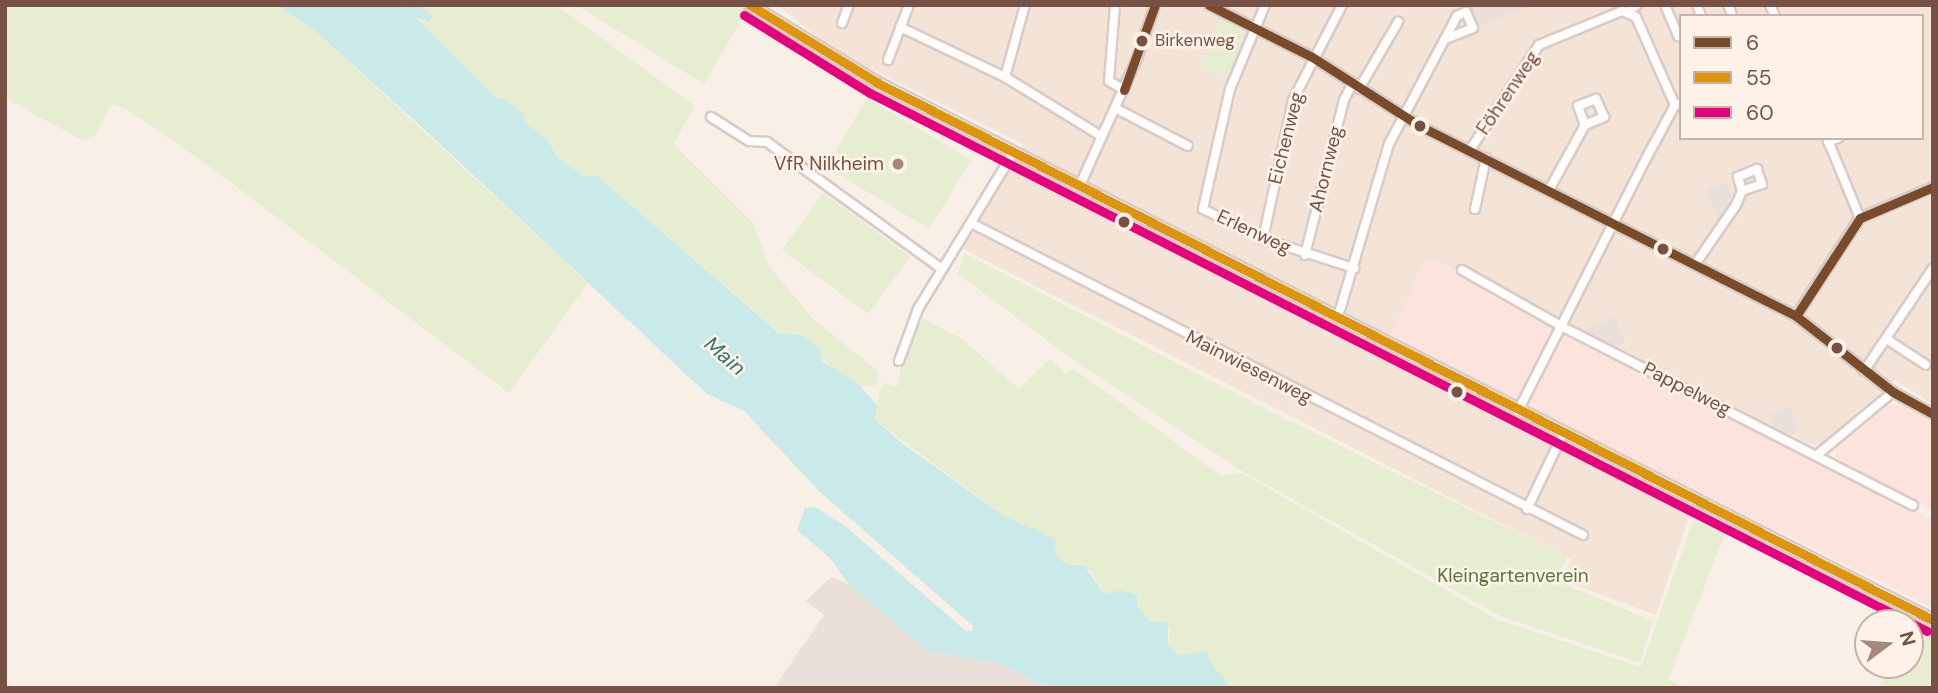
<!DOCTYPE html>
<html>
<head>
<meta charset="utf-8">
<style>
  body { margin:0 }
  #map { position:relative; width:1938px; height:693px; overflow:hidden; background:#f8efe7; font-family:"DM Sans",sans-serif }
  div>[style] { position:absolute }
  [style*='--x'] { left:calc(var(--x)*1px); top:calc(var(--y)*1px); width:calc(var(--w)*1px); rotate:calc(var(--a)*1deg) }
  .residential>* { inset:0; background:#f4e3d7 }
  .commercial>* { inset:0; background:#fce4dd }
  .industrial>* { inset:0; background:#eadfd9 }
  .green>* { inset:0; background:#e6edd1 }
  .water>* { inset:0; background:#c9eae8 }
  .roads { filter:drop-shadow(2px 0 #d9cbc6) drop-shadow(-2px 0 #d9cbc6) drop-shadow(0 2px #d9cbc6) drop-shadow(0 -2px #d9cbc6) }
  .minor>* { height:8px; margin:-4px; padding:0 4px; transform-origin:4px; border-radius:4px; background:#fefdfb }
  .major>* { height:10px; margin:-5px; padding:0 5px; transform-origin:5px; border-radius:5px; background:#f2ebe4 }
  .bus-1>* { height:9px; margin:-4.5px; padding:0 4.5px; transform-origin:4.5px; border-radius:4.5px; background:#7a4b2a }
  .bus-2>* { height:9px; margin:-4.5px; padding:0 4.5px; transform-origin:4.5px; border-radius:4.5px; background:#dd950e }
  .bus-3>* { height:9px; margin:-4.5px; padding:0 4.5px; transform-origin:4.5px; border-radius:4.5px; background:#e5007d }
  .dots>* { width:19px; height:19px; translate:-50% -50%; box-sizing:border-box; border:4px solid #fff3e9; border-radius:50% }
  span { translate:-50% -50%; white-space:nowrap; text-align:center; line-height:1.15; -webkit-text-stroke:5px #fff3e9; paint-order:stroke }
  .bus-label { font-size:17px; color:#775046 }
  .left { translate:0 -50%; text-align:left }
  .street-label { font-size:19px; color:#775046 }
  .poi-label { font-size:19px; color:#775046 }
  .right { translate:-100% -50%; text-align:right }
  .park-label { font-size:19px; color:#56783b }
  .water-label { font-size:21px; color:#367576; font-style:italic }
  .frame { position:absolute; inset:0; border:7px solid #775046; pointer-events:none }
  .legend { position:absolute; left:1679px; top:14px; width:245px; height:126px; box-sizing:border-box; background:#fff3e9; border:2px solid #c9b2a8; margin:0; padding:9px 12px; list-style:none; font-size:21px; color:#775046 }
  .legend li { display:flex; align-items:center; gap:14px; height:35px }
  .legend b { width:35px; border:2px solid #c9b2a8 }
  .north { position:absolute; left:1854px; top:609px; width:70px; height:70px; box-sizing:border-box; background:#fff3e9; border:2px solid #c9b2a8; border-radius:50%; rotate:74deg; font-size:19px; font-weight:700; line-height:28px; text-align:center; color:#775046 }
  .north::after { content:''; display:block; margin:auto; width:24px; height:32px; background:#a4887e; clip-path:polygon(50% 0,100% 100%,50% 72%,0 100%) }
</style>
</head>
<body>
<div id="map">
  <div class="residential">
    <div style="clip-path:polygon(evenodd,777px 5px,1933px 5px,1933px 404px,1895px 380px,1820px 444px,1812px 445px,1426px 257px,1385px 349px,1692px 507px,1656px 615px,1562px 580px,1571px 559px,959px 247px,1023px 144px,839px 53px,777px 5px,1681px 16px,1922px 16px,1922px 138px,1681px 138px,1681px 16px)"></div>
  </div>
  <div class="commercial">
    <div style="clip-path:polygon(1426px 257px,1933px 520px,1933px 608px,1390px 338px)"></div>
    <div style="clip-path:polygon(1891px 404px,1902px 405px,1933px 422px,1933px 512px,1835px 456px,1837px 447px)"></div>
  </div>
  <div class="industrial">
    <div style="clip-path:polygon(1474px 5px,1530px 5px,1530px 6px,1477px 27px,1470px 10px)"></div>
    <div style="clip-path:polygon(1726px 182px,1733px 200px,1720px 223px,1705px 190px)"></div>
    <div style="clip-path:polygon(1615px 316px,1625px 342px,1615px 346px,1584px 330px)"></div>
    <div style="clip-path:polygon(1789px 406px,1799px 431px,1791px 435px,1774px 428px,1768px 415px)"></div>
    <div style="clip-path:polygon(831px 577px,857px 588px,928px 651px,1001px 664px,1048px 688px,774px 688px,824px 615px,806px 601px)"></div>
  </div>
  <div class="green">
    <div style="clip-path:polygon(5px 5px,277px 5px,313px 29px,588px 283px,509px 393px,209px 166px,128px 110px,111px 104px,95px 136px,82px 140px,5px 98px)"></div>
    <div style="clip-path:polygon(421px 5px,556px 5px,695px 106px,673px 144px,753px 223px,769px 266px,813px 319px,879px 372px,877px 385px,860px 386px,834px 371px,803px 335px,781px 334px,596px 175px,585px 177px,559px 159px,546px 138px,524px 123px,524px 114px,507px 100px,496px 98px,415px 17px,425px 21px,431px 16px)"></div>
    <div style="clip-path:polygon(576px 5px,741px 5px,747px 10px,704px 84px)"></div>
    <div style="clip-path:polygon(1220px 19px,1245px 29px,1227px 79px,1201px 69px)"></div>
    <div style="clip-path:polygon(867px 98px,971px 160px,929px 229px,826px 167px)"></div>
    <div style="clip-path:polygon(823px 193px,910px 257px,868px 314px,782px 250px)"></div>
    <div style="clip-path:polygon(964px 253px,1267px 410px,1567px 557px,1557px 581px,1653px 621px,1640px 663px,1501px 616px,1241px 470px,1076px 362px,958px 274px)"></div>
    <div style="clip-path:polygon(923px 318px,962px 339px,1019px 389px,1050px 359px,1065px 373px,1074px 369px,1221px 476px,1241px 473px,1496px 619px,1641px 667px,1697px 510px,1728px 526px,1668px 680px,1689px 688px,1232px 688px,1210px 662px,1210px 654px,1179px 656px,1168px 645px,1170px 628px,1149px 621px,1137px 606px,1137px 596px,1122px 591px,1104px 594px,1091px 570px,1075px 563px,1064px 564px,1055px 554px,1055px 539px,1001px 514px,875px 420px,879px 392px,884px 383px,897px 387px,905px 352px)"></div>
    <div style="clip-path:polygon(1906px 617px,1933px 630px,1933px 688px,1879px 688px,1888px 665px,1910px 665px)"></div>
  </div>
  <div class="water">
    <div style="clip-path:polygon(277px 5px,403px 5px,408px 9px,407px 5px,421px 5px,432px 17px,429px 22px,415px 17px,496px 98px,507px 100px,524px 114px,525px 123px,546px 138px,559px 159px,585px 177px,596px 175px,780px 334px,803px 335px,820px 350px,823px 362px,860px 386px,877px 405px,875px 420px,903px 444px,1001px 514px,1055px 539px,1055px 554px,1065px 564px,1085px 566px,1104px 594px,1122px 590px,1137px 596px,1137px 606px,1149px 621px,1168px 623px,1168px 645px,1179px 656px,1208px 651px,1210px 662px,1232px 688px,1048px 688px,1001px 664px,928px 651px,850px 586px,831px 559px,797px 530px,805px 508px,815px 507px,845px 526px,966px 631px,973px 631px,973px 626px,820px 492px,744px 411px,707px 394px,424px 129px,313px 29px)"></div>
  </div>
  <div class="roads">
    <div class="minor">
      <div style="--x:1115;--y:5;--w:76;--a:94.5"></div>
      <div style="--x:1109;--y:81;--w:17;--a:31"></div>
      <div style="--x:1209;--y:5;--w:115;--a:26.8"></div>
      <div style="--x:1312;--y:57;--w:128;--a:32.6"></div>
      <div style="--x:1420;--y:126;--w:421;--a:26.8"></div>
      <div style="--x:1796;--y:316;--w:123;--a:38.1"></div>
      <div style="--x:1893;--y:392;--w:46;--a:28.8"></div>
      <div style="--x:1265;--y:5;--w:91;--a:112.6"></div>
      <div style="--x:1230;--y:89;--w:123;--a:102.7"></div>
      <div style="--x:1203;--y:209;--w:67;--a:26.6"></div>
      <div style="--x:1263;--y:239;--w:96;--a:17.7"></div>
      <div style="--x:1665;--y:5;--w:34;--a:67"></div>
      <div style="--x:1697;--y:5;--w:12;--a:70"></div>
      <div style="--x:1728;--y:5;--w:8;--a:67"></div>
      <div style="--x:1770;--y:5;--w:12;--a:66"></div>
      <div style="--x:1628;--y:11;--w:11;--a:-34"></div>
      <div style="--x:842;--y:23;--w:19;--a:-69"></div>
      <div style="--x:900;--y:27;--w:116;--a:25.5"></div>
      <div style="--x:1005;--y:77;--w:113;--a:31.6"></div>
      <div style="--x:888;--y:60;--w:59;--a:-69.1"></div>
      <div style="--x:1005;--y:77;--w:75;--a:-74.5"></div>
      <div style="--x:1359;--y:89;--w:78;--a:-59.8"></div>
      <div style="--x:1115;--y:108;--w:82;--a:27.5"></div>
      <div style="--x:711;--y:117;--w:45;--a:32.3"></div>
      <div style="--x:749;--y:141;--w:18;--a:3"></div>
      <div style="--x:767;--y:142;--w:216;--a:36"></div>
      <div style="--x:1827;--y:138;--w:87;--a:67.6"></div>
      <div style="--x:1828;--y:142;--w:11;--a:-22"></div>
      <div style="--x:1470;--y:150;--w:126;--a:-56.7"></div>
      <div style="--x:1539;--y:45;--w:90;--a:-22.3"></div>
      <div style="--x:1622;--y:11;--w:15;--a:23"></div>
      <div style="--x:1636;--y:17;--w:96;--a:66.1"></div>
      <div style="--x:1080;--y:185;--w:138;--a:-65.7"></div>
      <div style="--x:1137;--y:59;--w:57;--a:-71.6"></div>
      <div style="--x:1549;--y:190;--w:74;--a:-61"></div>
      <div style="--x:1585;--y:125;--w:21;--a:-23"></div>
      <div style="--x:1604;--y:117;--w:20;--a:-114"></div>
      <div style="--x:1596;--y:99;--w:19;--a:159"></div>
      <div style="--x:1578;--y:106;--w:20;--a:70"></div>
      <div style="--x:1475;--y:209;--w:52;--a:-77.8"></div>
      <div style="--x:1860;--y:218;--w:79;--a:-23"></div>
      <div style="--x:971;--y:223;--w:687;--a:27.01"></div>
      <div style="--x:1263;--y:239;--w:142;--a:-77.8"></div>
      <div style="--x:1293;--y:100;--w:107;--a:-62.7"></div>
      <div style="--x:1305;--y:255;--w:160;--a:-75.9"></div>
      <div style="--x:1344;--y:100;--w:18;--a:-63"></div>
      <div style="--x:1696;--y:263;--w:70;--a:-55.4"></div>
      <div style="--x:1736;--y:205;--w:15;--a:-67"></div>
      <div style="--x:1742;--y:191;--w:15;--a:-106"></div>
      <div style="--x:1738;--y:177;--w:21;--a:-23"></div>
      <div style="--x:1757;--y:169;--w:16;--a:72"></div>
      <div style="--x:1762;--y:184;--w:21;--a:161"></div>
      <div style="--x:1462;--y:270;--w:114;--a:29.5"></div>
      <div style="--x:1561;--y:326;--w:395;--a:27"></div>
      <div style="--x:1340;--y:310;--w:173;--a:-73.6"></div>
      <div style="--x:1389;--y:144;--w:145;--a:-62"></div>
      <div style="--x:1457;--y:16;--w:10;--a:-24"></div>
      <div style="--x:1466;--y:12;--w:17;--a:66"></div>
      <div style="--x:1473;--y:28;--w:31;--a:158"></div>
      <div style="--x:1796;--y:316;--w:117;--a:-56.9"></div>
      <div style="--x:1888;--y:340;--w:45;--a:33.3"></div>
      <div style="--x:899;--y:361;--w:55;--a:-69.9"></div>
      <div style="--x:918;--y:309;--w:184;--a:-58.6"></div>
      <div style="--x:1864;--y:371;--w:124;--a:-56.2"></div>
      <div style="--x:1518;--y:411;--w:287;--a:-63.1"></div>
      <div style="--x:1648;--y:155;--w:57;--a:-61.6"></div>
      <div style="--x:1675;--y:105;--w:6;--a:-18"></div>
      <div style="--x:1817;--y:455;--w:99;--a:-39.7"></div>
      <div style="--x:1527;--y:509;--w:83;--a:-64.4"></div>
    </div>
    <div class="major">
      <div style="--x:750;--y:5;--w:148;--a:31.4"></div>
      <div style="--x:876;--y:82;--w:1186;--a:26.98"></div>
    </div>
  </div>
  <div class="bus-1">
    <div style="--x:1209;--y:5;--w:115;--a:26.8"></div>
    <div style="--x:1312;--y:57;--w:128;--a:32.6"></div>
    <div style="--x:1420;--y:126;--w:421;--a:26.8"></div>
    <div style="--x:1796;--y:316;--w:123;--a:38.1"></div>
    <div style="--x:1893;--y:392;--w:46;--a:28.8"></div>
    <div style="--x:1124;--y:90;--w:90;--a:-70"></div>
    <div style="--x:1860;--y:218;--w:79;--a:-23"></div>
    <div style="--x:1796;--y:316;--w:117;--a:-56.9"></div>
  </div>
  <div class="bus-2">
    <div style="--x:750;--y:5;--w:148;--a:31.4"></div>
    <div style="--x:876;--y:82;--w:1186;--a:26.98"></div>
  </div>
  <div class="bus-3">
    <div style="--x:744;--y:15;--w:148;--a:31.8"></div>
    <div style="--x:870;--y:93;--w:1186;--a:26.98"></div>
  </div>
  <div class="dots">
    <div style="left:1142px;top:41px;background:#775046"></div>
    <div style="left:1420px;top:126px;background:#775046"></div>
    <div style="left:898px;top:164px;background:#a4887e"></div>
    <div style="left:1124px;top:222px;background:#775046"></div>
    <div style="left:1663px;top:249px;background:#775046"></div>
    <div style="left:1837px;top:348px;background:#775046"></div>
    <div style="left:1457px;top:392px;background:#775046"></div>
  </div>
  <div class="bus-label">
    <span class="left" style="left:1155px;top:41px">Birkenweg</span>
  </div>
  <div class="street-label">
    <span style="left:1508px;top:93px;rotate:-56deg">Föhrenweg</span>
    <span style="left:1286px;top:138px;rotate:-76deg">Eichenweg</span>
    <span style="left:1326px;top:169px;rotate:-76deg">Ahornweg</span>
    <span style="left:1254px;top:232px;rotate:25deg">Erlenweg</span>
    <span style="left:1249px;top:367px;rotate:27deg">Mainwiesenweg</span>
    <span style="left:1687px;top:389px;rotate:27deg">Pappelweg</span>
  </div>
  <div class="poi-label">
    <span class="right" style="left:884px;top:164px">VfR Nilkheim</span>
  </div>
  <div class="park-label">
    <span style="left:1513px;top:576px">Kleingartenverein</span>
  </div>
  <div class="water-label">
    <span style="left:725px;top:356px;rotate:41deg">Main</span>
  </div>
  <div class="frame"></div>
  <ul class="legend">
  <li><b style="height:9px;background:#7a4b2a"></b>6</li>
  <li><b style="height:9px;background:#dd950e"></b>55</li>
  <li><b style="height:9px;background:#e5007d"></b>60</li>
  </ul>
  <div class="north">N</div>
</div>
</body>
</html>
